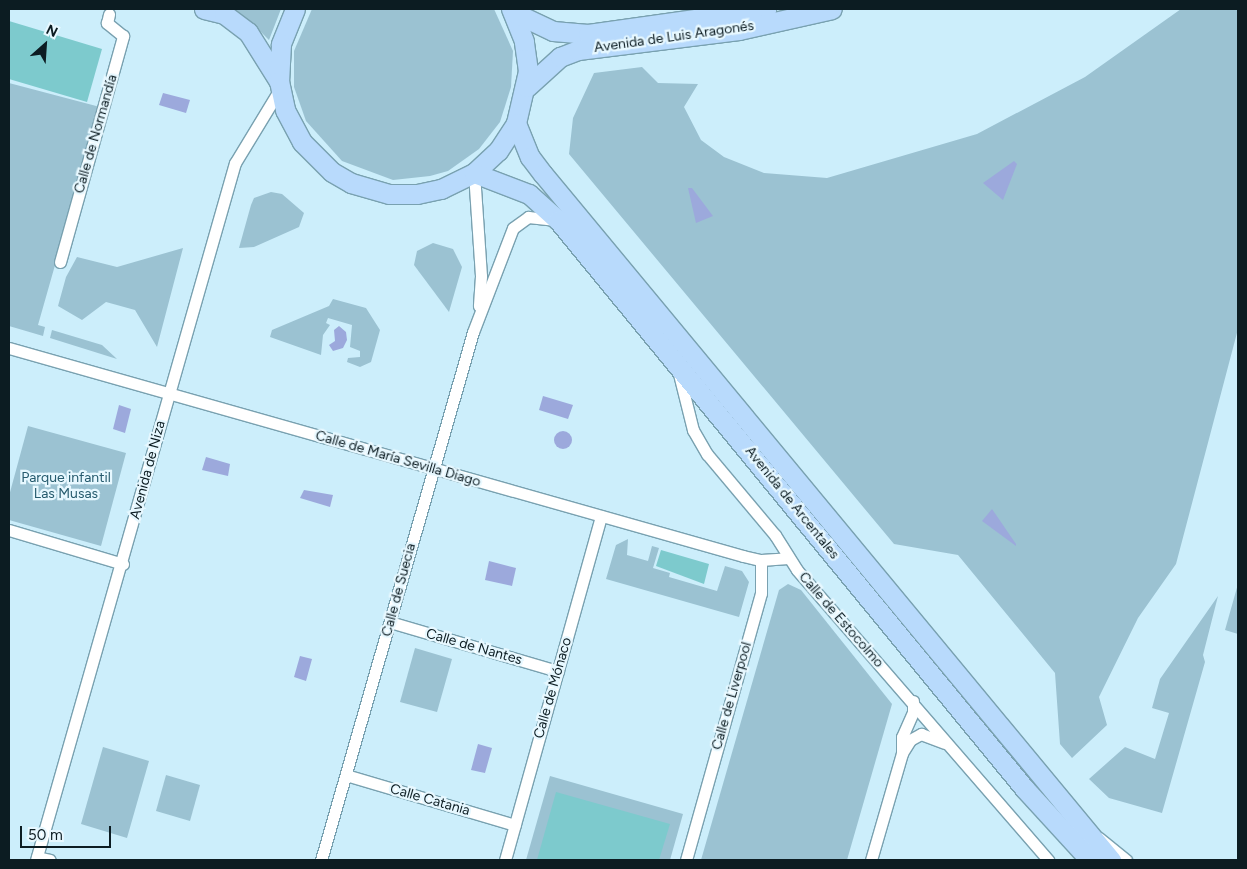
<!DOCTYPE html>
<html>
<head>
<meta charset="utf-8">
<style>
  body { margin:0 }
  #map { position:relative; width:1247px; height:869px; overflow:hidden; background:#cceefb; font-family:Figtree,sans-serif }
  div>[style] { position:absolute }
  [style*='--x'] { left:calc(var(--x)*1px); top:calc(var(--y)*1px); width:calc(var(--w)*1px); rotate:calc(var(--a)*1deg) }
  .green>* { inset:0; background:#9bc2d2 }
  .water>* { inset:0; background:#9ca9dc }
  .round { border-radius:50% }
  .building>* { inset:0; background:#7dcacd }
  .roads { filter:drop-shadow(1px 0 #79a1b0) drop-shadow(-1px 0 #79a1b0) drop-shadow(0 1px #79a1b0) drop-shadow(0 -1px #79a1b0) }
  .street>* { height:11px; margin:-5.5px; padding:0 5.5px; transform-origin:5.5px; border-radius:5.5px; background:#fff }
  .primary>* { height:19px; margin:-9.5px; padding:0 9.5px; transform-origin:9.5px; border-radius:9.5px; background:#b8dafc }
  span { translate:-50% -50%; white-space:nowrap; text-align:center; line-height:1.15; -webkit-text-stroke:4.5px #e7f8ff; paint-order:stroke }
  .street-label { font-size:14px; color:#0c1c22 }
  .park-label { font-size:14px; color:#265b6e }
  .frame { position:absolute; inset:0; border:10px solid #0c1c22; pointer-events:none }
  .north { position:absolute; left:20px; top:20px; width:50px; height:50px; -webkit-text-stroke:4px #e7f8ff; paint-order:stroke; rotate:26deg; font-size:14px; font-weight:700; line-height:20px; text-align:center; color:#0c1c22 }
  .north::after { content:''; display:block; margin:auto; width:18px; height:22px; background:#0c1c22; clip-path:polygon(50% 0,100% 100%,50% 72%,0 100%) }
  .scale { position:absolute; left:20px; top:826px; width:91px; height:22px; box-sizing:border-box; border:2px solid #0c1c22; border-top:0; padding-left:6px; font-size:15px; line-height:18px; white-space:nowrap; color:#0c1c22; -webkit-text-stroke:4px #e7f8ff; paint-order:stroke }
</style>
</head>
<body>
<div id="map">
  <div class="green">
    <div style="clip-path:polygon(227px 9px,256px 10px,281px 9px,269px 40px,249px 20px)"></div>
    <div style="clip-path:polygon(312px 9px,494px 9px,513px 51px,511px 87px,500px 122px,479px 149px,448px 171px,430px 176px,393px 180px,342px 161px,306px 121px,294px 87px,294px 51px)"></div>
    <div style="clip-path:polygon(1181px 9px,1238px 9px,1238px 329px,1176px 564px,1138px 618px,1099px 697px,1107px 725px,1072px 758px,1060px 744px,1055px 673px,958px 555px,894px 544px,569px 154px,573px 118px,594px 73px,642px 67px,658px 83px,698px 84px,684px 107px,701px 140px,724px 157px,764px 173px,827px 178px,977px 134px,1085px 77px)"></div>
    <div style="clip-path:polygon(9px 83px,100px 107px,38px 325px,45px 327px,43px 336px,9px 326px)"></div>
    <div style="clip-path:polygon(271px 192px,282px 194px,304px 213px,299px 227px,254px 247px,239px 248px,251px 205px,254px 198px)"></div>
    <div style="clip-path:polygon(433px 243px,453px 249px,462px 267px,449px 312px,414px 265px,417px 251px)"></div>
    <div style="clip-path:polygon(183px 248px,157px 347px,135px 310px,106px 302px,82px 320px,58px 306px,66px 277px,77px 257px,117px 267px)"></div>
    <div style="clip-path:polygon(333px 299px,366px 308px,380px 330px,371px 362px,360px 367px,347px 362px,348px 358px,360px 357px,360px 351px,350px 347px,352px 325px,328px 318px,326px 323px,330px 325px,323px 335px,321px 355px,270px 337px,272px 330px,329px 306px)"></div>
    <div style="clip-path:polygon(52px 330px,102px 345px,117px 359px,50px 338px)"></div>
    <div style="clip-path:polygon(28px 426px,126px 453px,101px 546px,9px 520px,9px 496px)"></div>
    <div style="clip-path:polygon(628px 539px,627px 555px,648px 561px,652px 546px,659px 548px,653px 568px,670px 573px,669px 577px,717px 591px,725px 566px,742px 571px,749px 582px,739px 617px,606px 579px,616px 545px)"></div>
    <div style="clip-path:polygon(788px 584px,801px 590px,892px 704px,847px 860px,701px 860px,779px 590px)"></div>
    <div style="clip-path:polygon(1238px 584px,1238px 634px,1225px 630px)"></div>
    <div style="clip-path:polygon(1218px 596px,1203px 655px,1205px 662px,1162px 813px,1109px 798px,1089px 779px,1125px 747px,1155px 759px,1169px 713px,1152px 708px,1160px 679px)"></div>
    <div style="clip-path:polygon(415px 648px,452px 659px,437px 712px,400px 702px)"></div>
    <div style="clip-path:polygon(103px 747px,149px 761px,127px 838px,81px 824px)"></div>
    <div style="clip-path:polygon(166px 775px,200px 785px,190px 821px,156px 811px)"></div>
    <div style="clip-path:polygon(550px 776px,683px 814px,670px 860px,526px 860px)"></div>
  </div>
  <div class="water">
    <div style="clip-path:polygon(163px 93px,190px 100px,186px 113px,159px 105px)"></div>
    <div style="clip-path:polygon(1014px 161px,1017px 164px,1003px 200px,983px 183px)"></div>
    <div style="clip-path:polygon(688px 188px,692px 188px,713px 216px,696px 223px)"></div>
    <div style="clip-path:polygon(339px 326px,346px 332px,347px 340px,343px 348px,333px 351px,329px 345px,335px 341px,334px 330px)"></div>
    <div style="clip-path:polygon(543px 396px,573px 405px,568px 419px,539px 410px)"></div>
    <div style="clip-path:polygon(119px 405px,131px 409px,125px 433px,113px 429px)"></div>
    <div class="round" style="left:554px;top:431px;width:18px;height:18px"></div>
    <div style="clip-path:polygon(206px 457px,230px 464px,228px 476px,202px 470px)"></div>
    <div style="clip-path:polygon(304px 490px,333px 495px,330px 507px,300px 498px)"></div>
    <div style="clip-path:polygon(992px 509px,1016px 544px,1016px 546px,982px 521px)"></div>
    <div style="clip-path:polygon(489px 561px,516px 568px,512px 586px,485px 580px)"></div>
    <div style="clip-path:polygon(300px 656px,312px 659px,306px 681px,294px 677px)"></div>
    <div style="clip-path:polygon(478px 744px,492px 748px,485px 773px,471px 770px)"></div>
  </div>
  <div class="building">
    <div style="clip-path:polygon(9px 21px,102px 49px,87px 102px,9px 79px)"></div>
    <div style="clip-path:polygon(661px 550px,709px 564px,704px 584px,656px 566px)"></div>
    <div style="clip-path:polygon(556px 792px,670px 824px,659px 860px,537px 860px)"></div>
  </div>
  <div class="roads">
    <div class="street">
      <div style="--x:474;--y:173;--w:103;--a:86.1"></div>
      <div style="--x:481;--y:276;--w:30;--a:94"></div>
      <div style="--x:60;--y:262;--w:235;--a:-74.4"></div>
      <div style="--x:123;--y:36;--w:21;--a:-141"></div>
      <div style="--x:107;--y:23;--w:9;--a:-77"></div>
      <div style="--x:9;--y:348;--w:763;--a:15.82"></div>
      <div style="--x:743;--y:556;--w:18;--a:13"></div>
      <div style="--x:761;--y:560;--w:27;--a:-4"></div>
      <div style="--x:679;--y:374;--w:58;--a:76"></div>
      <div style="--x:693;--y:430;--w:28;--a:60"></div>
      <div style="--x:707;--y:454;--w:106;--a:50"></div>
      <div style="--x:775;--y:535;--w:41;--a:57.8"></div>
      <div style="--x:797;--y:570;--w:384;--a:49.1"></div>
      <div style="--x:9;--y:530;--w:119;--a:16.6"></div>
      <div style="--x:390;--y:622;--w:175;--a:16.3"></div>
      <div style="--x:902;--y:753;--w:15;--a:-58"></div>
      <div style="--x:910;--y:740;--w:13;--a:-29"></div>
      <div style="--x:921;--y:734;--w:25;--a:21"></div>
      <div style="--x:346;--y:775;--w:176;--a:16.5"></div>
      <div style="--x:1099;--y:838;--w:35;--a:39"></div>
      <div style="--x:37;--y:857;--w:13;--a:13"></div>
      <div style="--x:36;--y:860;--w:725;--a:-74.07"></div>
      <div style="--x:235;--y:163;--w:87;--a:-58.7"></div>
      <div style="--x:321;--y:860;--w:549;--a:-73.94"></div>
      <div style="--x:473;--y:332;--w:111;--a:-69"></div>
      <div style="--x:513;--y:228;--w:19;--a:-36"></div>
      <div style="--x:528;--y:217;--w:28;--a:6"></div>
      <div style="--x:505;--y:860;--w:357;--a:-74.4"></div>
      <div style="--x:686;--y:860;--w:277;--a:-74.3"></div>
      <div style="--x:761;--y:593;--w:33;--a:-90"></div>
      <div style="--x:871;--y:860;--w:111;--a:-73.8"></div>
      <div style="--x:902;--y:753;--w:16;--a:-90"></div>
      <div style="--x:902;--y:737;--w:27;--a:-66"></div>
      <div style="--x:913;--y:712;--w:11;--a:-90"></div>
    </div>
    <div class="primary">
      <div style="--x:204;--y:9;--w:21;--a:14"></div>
      <div style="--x:224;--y:14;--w:30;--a:37"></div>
      <div style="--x:248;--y:32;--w:57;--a:58"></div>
      <div style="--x:295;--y:9;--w:38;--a:112"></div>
      <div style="--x:281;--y:44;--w:37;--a:93"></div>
      <div style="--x:279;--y:81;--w:30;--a:78"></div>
      <div style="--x:285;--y:110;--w:36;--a:62"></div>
      <div style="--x:302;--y:142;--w:42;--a:45"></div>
      <div style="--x:332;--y:172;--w:22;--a:30"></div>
      <div style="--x:351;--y:183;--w:40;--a:16"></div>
      <div style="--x:389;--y:194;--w:28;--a:0"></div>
      <div style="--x:417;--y:194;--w:25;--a:-12"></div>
      <div style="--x:441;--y:189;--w:37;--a:-26"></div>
      <div style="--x:474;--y:173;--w:33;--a:-43"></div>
      <div style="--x:498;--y:151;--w:33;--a:-57"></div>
      <div style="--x:516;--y:123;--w:53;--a:-77"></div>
      <div style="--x:528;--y:71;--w:30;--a:-98"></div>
      <div style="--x:524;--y:41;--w:35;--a:-112"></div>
      <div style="--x:513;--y:12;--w:44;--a:25.4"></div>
      <div style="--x:553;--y:31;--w:35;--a:5"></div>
      <div style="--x:588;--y:34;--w:180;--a:-8"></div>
      <div style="--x:527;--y:87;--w:45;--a:-42.3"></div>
      <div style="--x:560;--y:57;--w:19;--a:-21"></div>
      <div style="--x:578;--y:50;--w:162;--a:-7.1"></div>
      <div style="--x:739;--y:30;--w:95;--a:-12.7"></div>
      <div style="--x:516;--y:123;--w:37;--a:68"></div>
      <div style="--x:530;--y:157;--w:21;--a:53"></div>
      <div style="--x:543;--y:174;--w:891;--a:50.38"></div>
      <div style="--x:474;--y:173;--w:59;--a:20.9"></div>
      <div style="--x:529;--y:194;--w:39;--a:42"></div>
      <div style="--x:558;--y:220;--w:735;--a:50.63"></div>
      <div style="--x:1024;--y:788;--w:98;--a:47.5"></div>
    </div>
  </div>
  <div class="street-label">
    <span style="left:674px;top:37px;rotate:-8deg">Avenida de Luis Aragonés</span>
    <span style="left:96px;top:134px;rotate:-74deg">Calle de Normandía</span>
    <span style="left:398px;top:459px;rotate:16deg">Calle de María Sevilla Diago</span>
    <span style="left:148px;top:470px;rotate:-75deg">Avenida de Niza</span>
    <span style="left:792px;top:503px;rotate:51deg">Avenida de Arcentales</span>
    <span style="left:399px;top:590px;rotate:-75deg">Calle de Suecia</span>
    <span style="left:841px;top:620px;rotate:49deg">Calle de Estocolmo</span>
    <span style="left:474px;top:647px;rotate:16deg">Calle de Nantes</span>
    <span style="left:553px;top:688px;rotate:-74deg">Calle de Mónaco</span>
    <span style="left:732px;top:696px;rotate:-74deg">Calle de Liverpool</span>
    <span style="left:430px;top:800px;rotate:16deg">Calle Catania</span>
  </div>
  <div class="park-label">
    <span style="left:66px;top:486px">Parque infantil<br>Las Musas</span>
  </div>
  <div class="frame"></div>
  <div class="north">N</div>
  <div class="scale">50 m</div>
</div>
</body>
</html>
